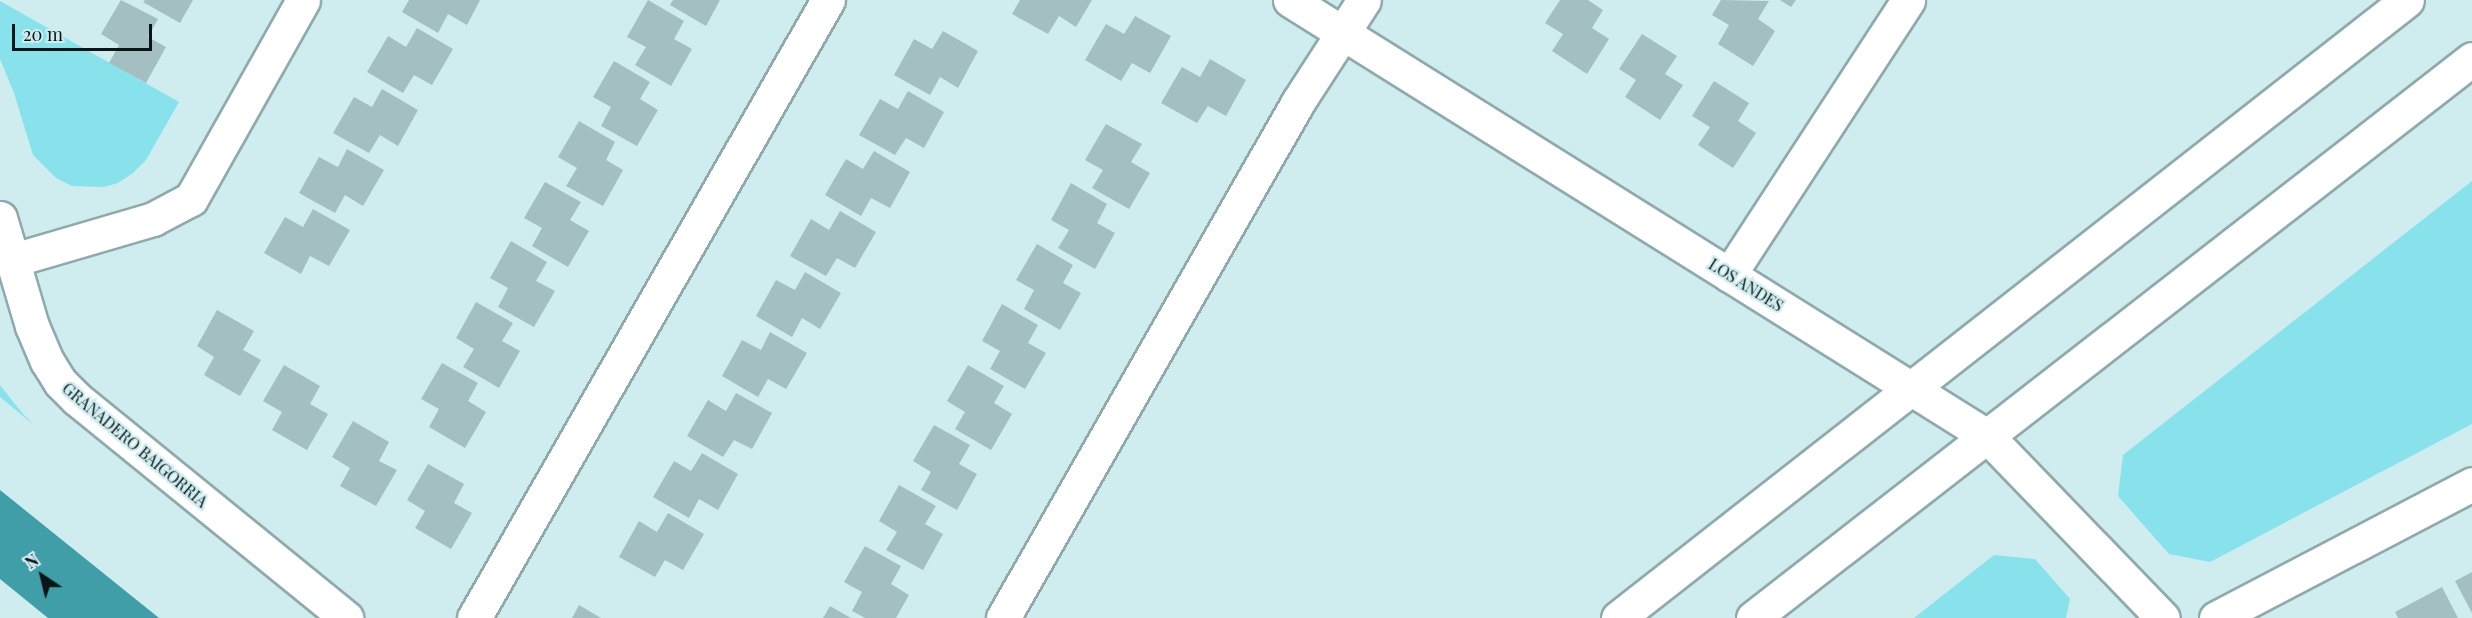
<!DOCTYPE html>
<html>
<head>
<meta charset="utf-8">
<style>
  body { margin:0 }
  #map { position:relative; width:2472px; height:618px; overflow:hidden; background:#cfecef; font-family:"Playfair Display",serif }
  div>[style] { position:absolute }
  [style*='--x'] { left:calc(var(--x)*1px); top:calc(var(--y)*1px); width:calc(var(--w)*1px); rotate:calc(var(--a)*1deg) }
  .green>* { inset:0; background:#87e2eb }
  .water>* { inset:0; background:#3f9ea8 }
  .building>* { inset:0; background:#a3bfc2 }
  .roads { filter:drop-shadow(2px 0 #8faaad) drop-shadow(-2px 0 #8faaad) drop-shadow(0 2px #8faaad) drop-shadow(0 -2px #8faaad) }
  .minor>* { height:33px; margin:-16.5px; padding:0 16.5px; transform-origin:16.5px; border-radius:16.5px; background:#fff }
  span { translate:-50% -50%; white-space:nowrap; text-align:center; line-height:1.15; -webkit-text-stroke:4.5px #cfecef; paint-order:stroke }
  .street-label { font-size:16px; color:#0b1516 }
  .north { position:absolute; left:12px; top:546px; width:60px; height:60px; -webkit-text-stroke:4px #cfecef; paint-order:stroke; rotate:325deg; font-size:16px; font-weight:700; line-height:24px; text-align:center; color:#0b1516 }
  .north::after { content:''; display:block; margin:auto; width:21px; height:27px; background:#0b1516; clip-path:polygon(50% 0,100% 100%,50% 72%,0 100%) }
  .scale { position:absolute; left:12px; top:24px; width:140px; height:27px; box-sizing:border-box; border:3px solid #0b1516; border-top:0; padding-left:8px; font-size:18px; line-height:21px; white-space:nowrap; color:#0b1516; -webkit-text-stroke:4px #cfecef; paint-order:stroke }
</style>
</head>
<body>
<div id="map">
  <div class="green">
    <div style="clip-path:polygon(0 1px,179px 102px,146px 160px,133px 173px,118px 183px,104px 187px,72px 186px,56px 178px,33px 155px,14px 93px,0 59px)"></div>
    <div style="clip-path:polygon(2472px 181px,2472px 424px,2210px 562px,2169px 554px,2118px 496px,2123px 455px)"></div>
    <div style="clip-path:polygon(0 385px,22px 413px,35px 426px,0 397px)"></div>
    <div style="clip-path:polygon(1994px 555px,2035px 559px,2070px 599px,2066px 618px,1914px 618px)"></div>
  </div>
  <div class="water">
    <div style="clip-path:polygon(0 490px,159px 618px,48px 618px,0 579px)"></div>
  </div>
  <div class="building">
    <div style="clip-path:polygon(121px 0,158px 19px,148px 37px,166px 47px,146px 83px,109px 63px,119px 45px,101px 34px)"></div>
    <div style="clip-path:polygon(145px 0,193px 0,180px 23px,143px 2px)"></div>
    <div style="clip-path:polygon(409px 0,480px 0,467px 25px,448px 14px,438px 33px,402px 12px)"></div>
    <div style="clip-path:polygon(648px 0,684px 21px,674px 39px,692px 49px,671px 86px,635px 65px,646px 47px,627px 37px)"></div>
    <div style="clip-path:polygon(673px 0,720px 0,706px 26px,670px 5px)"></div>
    <div style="clip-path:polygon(1020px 0,1092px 0,1076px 27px,1059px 16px,1048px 34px,1012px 14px)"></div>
    <div style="clip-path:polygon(1560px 0,1588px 0,1603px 10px,1592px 28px,1609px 39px,1587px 74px,1552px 51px,1563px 34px,1545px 23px)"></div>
    <div style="clip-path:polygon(1721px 0,1769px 1px,1758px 19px,1775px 31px,1753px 66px,1718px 44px,1729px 25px,1712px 15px)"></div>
    <div style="clip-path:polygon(1780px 0,1796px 0,1791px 7px)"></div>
    <div style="clip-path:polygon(1135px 16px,1171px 36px,1150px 73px,1132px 63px,1121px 81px,1085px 60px,1106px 24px,1124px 34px)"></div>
    <div style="clip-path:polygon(417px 28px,453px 49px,432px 85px,414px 75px,403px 93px,367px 72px,388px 36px,406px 47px)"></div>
    <div style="clip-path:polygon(943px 31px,978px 51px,958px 88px,940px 77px,930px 95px,894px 75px,914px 39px,932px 49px)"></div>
    <div style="clip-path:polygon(1642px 34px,1677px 56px,1665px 74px,1683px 85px,1660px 120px,1625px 97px,1636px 80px,1619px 69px)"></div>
    <div style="clip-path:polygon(1210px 59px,1246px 80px,1226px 116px,1208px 106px,1197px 123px,1161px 103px,1182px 67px,1200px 77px)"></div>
    <div style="clip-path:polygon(614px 61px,650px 82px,640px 99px,658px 110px,637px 146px,601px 126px,611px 107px,593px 97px)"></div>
    <div style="clip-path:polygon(1714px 81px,1749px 103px,1738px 121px,1756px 133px,1733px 168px,1698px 145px,1710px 127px,1692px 116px)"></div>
    <div style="clip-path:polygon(382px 89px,418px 110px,398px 146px,380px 135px,369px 153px,333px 133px,354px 97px,372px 107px)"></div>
    <div style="clip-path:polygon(908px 91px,944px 112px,924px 148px,906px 138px,895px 155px,859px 135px,880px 99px,898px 109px)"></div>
    <div style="clip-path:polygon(579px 121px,615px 142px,606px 160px,623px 170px,603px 206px,566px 186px,577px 168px,558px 157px)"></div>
    <div style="clip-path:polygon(1106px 124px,1142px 144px,1131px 162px,1150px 173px,1129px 209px,1092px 188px,1103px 170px,1085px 160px)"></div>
    <div style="clip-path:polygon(347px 149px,384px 170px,363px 206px,345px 195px,335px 213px,299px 193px,319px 157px,338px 167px)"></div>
    <div style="clip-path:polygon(874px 151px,910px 172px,890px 208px,871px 198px,861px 216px,825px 195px,846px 159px,863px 169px)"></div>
    <div style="clip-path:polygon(545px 182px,581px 202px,570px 220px,589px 231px,568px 267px,532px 246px,542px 228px,524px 218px)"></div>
    <div style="clip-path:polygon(1071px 183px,1107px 204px,1097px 223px,1115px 233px,1095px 269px,1058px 248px,1069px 230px,1051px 220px)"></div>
    <div style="clip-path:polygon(313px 209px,350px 230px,329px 266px,310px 256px,301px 274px,264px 253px,285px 217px,303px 227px)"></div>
    <div style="clip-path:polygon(840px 211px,876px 232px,855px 268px,837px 258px,826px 276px,790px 256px,811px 219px,829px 230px)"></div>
    <div style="clip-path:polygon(511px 241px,547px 262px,536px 281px,555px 291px,534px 327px,498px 307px,508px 288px,490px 278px)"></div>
    <div style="clip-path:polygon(1037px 244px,1073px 265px,1063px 283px,1081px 293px,1060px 330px,1024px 309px,1034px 290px,1016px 280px)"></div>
    <div style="clip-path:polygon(805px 272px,841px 293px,820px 329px,802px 318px,792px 337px,756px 316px,776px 280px,795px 290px)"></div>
    <div style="clip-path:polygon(476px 302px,513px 323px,502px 341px,520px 351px,499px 388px,463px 367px,474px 349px,456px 338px)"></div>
    <div style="clip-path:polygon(1002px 304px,1038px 325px,1028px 343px,1046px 353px,1025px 389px,990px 369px,1000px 351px,982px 341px)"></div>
    <div style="clip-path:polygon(217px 310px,254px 331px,243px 350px,261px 360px,240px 396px,204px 375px,214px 357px,197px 346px)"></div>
    <div style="clip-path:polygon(770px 332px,807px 353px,786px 389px,768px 379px,758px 397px,722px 376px,742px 340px,761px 350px)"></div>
    <div style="clip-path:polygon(442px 363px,478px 383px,468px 401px,486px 412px,465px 448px,429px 427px,439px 409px,421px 399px)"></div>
    <div style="clip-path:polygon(284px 365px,320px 386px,310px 404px,328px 414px,307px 450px,272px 430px,282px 412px,263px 401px)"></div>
    <div style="clip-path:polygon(968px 365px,1004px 386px,994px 403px,1012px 414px,991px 450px,955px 429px,965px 412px,947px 401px)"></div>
    <div style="clip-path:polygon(736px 393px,772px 413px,752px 449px,734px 440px,723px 457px,687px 436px,708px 400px,726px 411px)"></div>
    <div style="clip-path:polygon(353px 421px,389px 442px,379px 461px,397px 470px,376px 506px,340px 486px,350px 468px,332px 457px)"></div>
    <div style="clip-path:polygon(934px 425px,970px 445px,959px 464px,977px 474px,957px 510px,921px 490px,931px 472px,913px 461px)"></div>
    <div style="clip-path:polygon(702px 453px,738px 474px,718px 510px,699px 499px,689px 518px,653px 497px,674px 461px,691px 471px)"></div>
    <div style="clip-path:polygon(428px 464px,464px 484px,454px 503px,472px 513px,451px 549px,415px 528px,425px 511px,407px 500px)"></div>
    <div style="clip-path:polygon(899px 485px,936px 506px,925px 524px,943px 534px,923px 570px,886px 550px,897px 532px,879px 521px)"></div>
    <div style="clip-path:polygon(668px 513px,704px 534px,683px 570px,665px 560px,655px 577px,619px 557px,639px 521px,657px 532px)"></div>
    <div style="clip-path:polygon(865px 546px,901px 566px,891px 584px,909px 595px,896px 618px,865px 618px,852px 611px,862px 592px,844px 582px)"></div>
    <div style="clip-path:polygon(2472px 572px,2472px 613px,2455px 581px)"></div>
    <div style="clip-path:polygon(2442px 587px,2458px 618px,2398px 618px,2395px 612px)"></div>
    <div style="clip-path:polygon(579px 605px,601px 618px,572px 618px)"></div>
    <div style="clip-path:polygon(830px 606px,851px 618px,823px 618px)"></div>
  </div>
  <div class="roads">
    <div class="minor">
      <div style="--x:1290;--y:0;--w:822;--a:32.03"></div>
      <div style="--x:1987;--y:436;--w:253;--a:46"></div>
      <div style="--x:0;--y:218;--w:113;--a:73.5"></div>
      <div style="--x:32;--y:326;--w:38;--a:67"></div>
      <div style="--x:47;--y:361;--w:25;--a:58"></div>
      <div style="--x:60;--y:382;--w:24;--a:45"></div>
      <div style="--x:77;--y:399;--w:347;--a:39.1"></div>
      <div style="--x:13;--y:260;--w:146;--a:-16.3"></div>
      <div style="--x:153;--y:219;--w:43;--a:-27.8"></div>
      <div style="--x:191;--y:199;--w:228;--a:-60.6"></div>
      <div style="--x:1729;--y:275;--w:328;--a:-56.9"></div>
      <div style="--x:474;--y:618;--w:712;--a:-60.2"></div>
      <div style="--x:1003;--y:618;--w:594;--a:-60.24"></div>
      <div style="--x:1298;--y:102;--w:121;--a:-57.1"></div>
      <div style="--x:1618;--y:618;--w:1002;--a:-38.07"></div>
      <div style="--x:1753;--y:618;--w:911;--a:-37.86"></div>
      <div style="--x:2216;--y:618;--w:289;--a:-27.6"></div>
    </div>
  </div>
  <div class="street-label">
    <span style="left:1746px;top:285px;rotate:32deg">LOS ANDES</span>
    <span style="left:135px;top:445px;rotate:40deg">GRANADERO BAIGORRIA</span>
  </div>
  <div class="north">N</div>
  <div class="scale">20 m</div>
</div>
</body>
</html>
